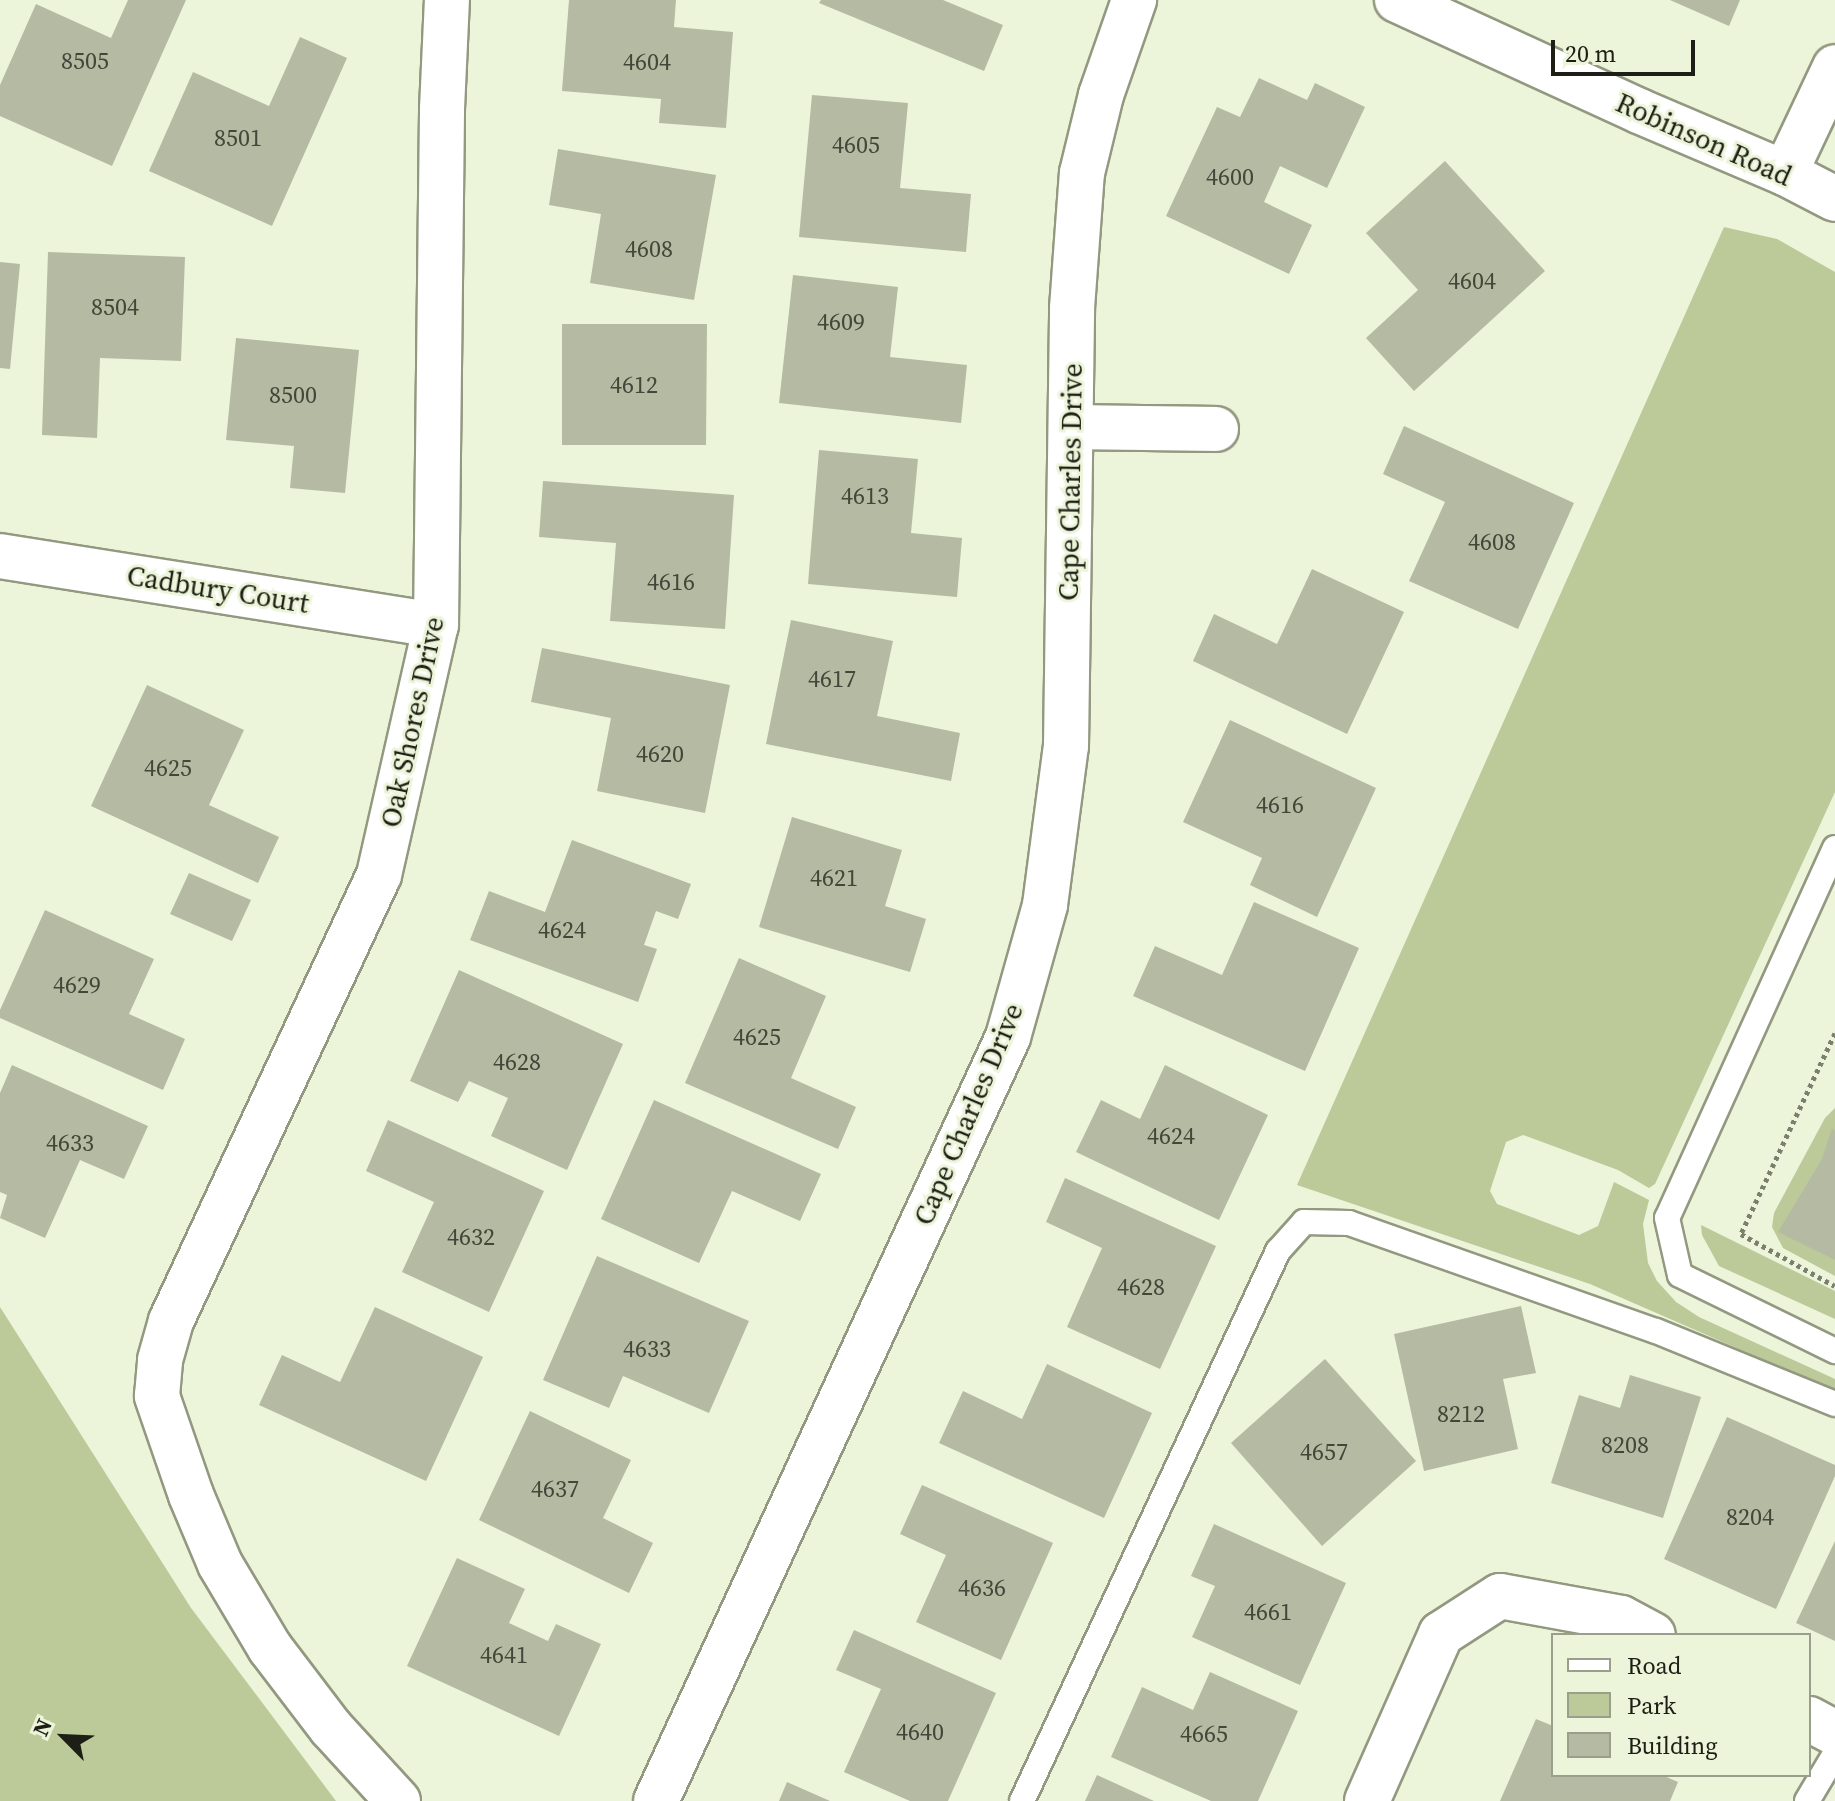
<!DOCTYPE html>
<html>
<head>
<meta charset="utf-8">
<style>
  body { margin:0 }
  #map { position:relative; width:1835px; height:1801px; overflow:hidden; background:#ecf4d9; font-family:"Source Serif 4",serif }
  div>[style] { position:absolute }
  [style*='--x'] { left:calc(var(--x)*1px); top:calc(var(--y)*1px); width:calc(var(--w)*1px); rotate:calc(var(--a)*1deg) }
  .green>* { inset:0; background:#bcc999 }
  .building>* { inset:0; background:#b4bba2 }
  .path>* { height:5px; margin-top:-2.5px; transform-origin:0; background:repeating-linear-gradient(90deg,#7b806e 0 4px,transparent 0 8px) }
  .roads { filter:drop-shadow(2px 0 #929980) drop-shadow(-2px 0 #929980) drop-shadow(0 2px #929980) drop-shadow(0 -2px #929980) }
  .service>* { height:24px; margin:-12px; padding:0 12px; transform-origin:12px; border-radius:12px; background:#fff }
  .minor>* { height:44px; margin:-22px; padding:0 22px; transform-origin:22px; border-radius:22px; background:#fff }
  .tertiary>* { height:44px; margin:-22px; padding:0 22px; transform-origin:22px; border-radius:22px; background:#fff }
  span { translate:-50% -50%; white-space:nowrap; text-align:center; line-height:1.15; -webkit-text-stroke:6px #ecf4d9; paint-order:stroke }
  .number-label { font-size:24px; color:#434639 }
  .number-label span { -webkit-text-stroke-width:0 }
  .street-label { font-size:28px; color:#1d1f16 }
  .legend { position:absolute; left:1551px; top:1633px; width:260px; height:144px; box-sizing:border-box; background:#ecf4d9; border:2px solid #999f8b; margin:0; padding:10px 14px; list-style:none; font-size:24px; color:#1d1f16 }
  .legend li { display:flex; align-items:center; gap:16px; height:40px }
  .legend b { width:40px; border:2px solid #999f8b }
  .north { position:absolute; left:24px; top:1697px; width:80px; height:80px; -webkit-text-stroke:6px #ecf4d9; paint-order:stroke; rotate:294deg; font-size:22px; font-weight:700; line-height:32px; text-align:center; color:#1d1f16 }
  .north::after { content:''; display:block; margin:auto; width:28px; height:36px; background:#1d1f16; clip-path:polygon(50% 0,100% 100%,50% 72%,0 100%) }
  .scale { position:absolute; left:1551px; top:40px; width:144px; height:36px; box-sizing:border-box; border:4px solid #1d1f16; border-top:0; padding-left:10px; font-size:24px; line-height:28px; white-space:nowrap; color:#1d1f16; -webkit-text-stroke:6px #ecf4d9; paint-order:stroke }
</style>
</head>
<body>
<div id="map">
  <div class="green">
    <div style="clip-path:polygon(1724px 227px,1777px 239px,1835px 272px,1835px 792px,1655px 1184px,1649px 1188px,1618px 1170px,1523px 1135px,1506px 1142px,1490px 1191px,1497px 1204px,1579px 1235px,1598px 1226px,1614px 1182px,1649px 1200px,1643px 1224px,1648px 1263px,1657px 1281px,1676px 1302px,1699px 1317px,1835px 1379px,1835px 1391px,1590px 1284px,1297px 1185px)"></div>
    <div style="clip-path:polygon(1835px 1108px,1835px 1276px,1783px 1248px,1772px 1227px,1774px 1213px,1825px 1118px)"></div>
    <div style="clip-path:polygon(1701px 1225px,1835px 1291px,1835px 1319px,1719px 1266px,1702px 1235px)"></div>
    <div style="clip-path:polygon(0 1307px,191px 1608px,336px 1801px,0 1801px)"></div>
  </div>
  <div class="building">
    <div style="clip-path:polygon(128px 0,186px 0,112px 166px,0 116px,0 85px,36px 4px,111px 38px)"></div>
    <div style="clip-path:polygon(569px 0,676px 0,674px 27px,733px 32px,726px 128px,659px 123px,661px 99px,562px 91px)"></div>
    <div style="clip-path:polygon(821px 0,943px 0,1003px 25px,984px 71px,819px 3px)"></div>
    <div style="clip-path:polygon(1670px 0,1740px 0,1729px 26px)"></div>
    <div style="clip-path:polygon(300px 37px,347px 58px,272px 226px,149px 171px,193px 72px,269px 106px)"></div>
    <div style="clip-path:polygon(1259px 78px,1307px 100px,1315px 83px,1365px 107px,1327px 188px,1280px 166px,1264px 202px,1312px 225px,1289px 274px,1166px 216px,1217px 107px,1240px 117px)"></div>
    <div style="clip-path:polygon(812px 95px,908px 103px,900px 188px,971px 194px,966px 252px,799px 237px)"></div>
    <div style="clip-path:polygon(558px 149px,716px 175px,694px 300px,590px 283px,601px 214px,549px 205px)"></div>
    <div style="clip-path:polygon(1445px 161px,1545px 271px,1414px 391px,1366px 338px,1418px 290px,1366px 233px)"></div>
    <div style="clip-path:polygon(48px 252px,185px 257px,181px 361px,100px 358px,97px 438px,42px 435px)"></div>
    <div style="clip-path:polygon(0 262px,20px 264px,10px 369px,0 368px)"></div>
    <div style="clip-path:polygon(793px 275px,898px 287px,890px 357px,967px 365px,961px 423px,779px 403px)"></div>
    <div style="clip-path:polygon(562px 324px,707px 324px,706px 445px,562px 445px)"></div>
    <div style="clip-path:polygon(236px 338px,359px 350px,345px 493px,290px 488px,294px 446px,226px 440px)"></div>
    <div style="clip-path:polygon(1404px 426px,1574px 503px,1518px 629px,1409px 581px,1445px 502px,1383px 474px)"></div>
    <div style="clip-path:polygon(819px 450px,918px 459px,911px 533px,962px 538px,957px 597px,808px 584px)"></div>
    <div style="clip-path:polygon(543px 481px,734px 495px,725px 629px,610px 621px,616px 543px,539px 537px)"></div>
    <div style="clip-path:polygon(1312px 569px,1404px 612px,1347px 734px,1193px 661px,1214px 614px,1277px 644px)"></div>
    <div style="clip-path:polygon(791px 620px,893px 641px,877px 716px,960px 733px,951px 781px,766px 744px)"></div>
    <div style="clip-path:polygon(542px 648px,730px 685px,705px 813px,597px 791px,611px 718px,531px 702px)"></div>
    <div style="clip-path:polygon(147px 685px,244px 730px,209px 805px,279px 837px,258px 883px,91px 806px)"></div>
    <div style="clip-path:polygon(1230px 720px,1376px 788px,1317px 917px,1250px 885px,1262px 858px,1183px 822px)"></div>
    <div style="clip-path:polygon(792px 817px,902px 850px,885px 906px,926px 919px,910px 972px,759px 927px)"></div>
    <div style="clip-path:polygon(572px 840px,691px 884px,678px 919px,656px 911px,644px 945px,657px 949px,638px 1002px,470px 940px,489px 891px,545px 912px)"></div>
    <div style="clip-path:polygon(189px 873px,251px 900px,232px 941px,170px 914px)"></div>
    <div style="clip-path:polygon(1254px 902px,1359px 948px,1305px 1071px,1133px 996px,1155px 946px,1222px 975px)"></div>
    <div style="clip-path:polygon(45px 910px,154px 959px,129px 1014px,185px 1039px,163px 1090px,0 1018px,0 1010px)"></div>
    <div style="clip-path:polygon(739px 958px,826px 996px,791px 1078px,856px 1107px,838px 1149px,685px 1083px)"></div>
    <div style="clip-path:polygon(459px 970px,623px 1044px,567px 1170px,491px 1136px,508px 1098px,469px 1081px,458px 1102px,410px 1081px)"></div>
    <div style="clip-path:polygon(12px 1065px,148px 1126px,124px 1179px,80px 1160px,45px 1238px,0 1218px,7px 1195px,0 1192px,0 1093px)"></div>
    <div style="clip-path:polygon(1165px 1065px,1268px 1115px,1219px 1220px,1076px 1152px,1101px 1100px,1140px 1119px)"></div>
    <div style="clip-path:polygon(654px 1100px,821px 1174px,800px 1221px,732px 1191px,699px 1263px,601px 1219px)"></div>
    <div style="clip-path:polygon(388px 1120px,544px 1191px,489px 1312px,402px 1272px,434px 1202px,366px 1171px)"></div>
    <div style="clip-path:polygon(1832px 1128px,1835px 1131px,1835px 1260px,1778px 1232px,1822px 1159px)"></div>
    <div style="clip-path:polygon(1065px 1178px,1216px 1246px,1160px 1369px,1067px 1327px,1102px 1248px,1046px 1222px)"></div>
    <div style="clip-path:polygon(597px 1256px,749px 1321px,709px 1413px,623px 1376px,609px 1408px,543px 1380px)"></div>
    <div style="clip-path:polygon(1521px 1306px,1536px 1373px,1503px 1379px,1518px 1449px,1424px 1471px,1394px 1334px)"></div>
    <div style="clip-path:polygon(375px 1307px,483px 1357px,426px 1481px,259px 1405px,282px 1355px,340px 1382px)"></div>
    <div style="clip-path:polygon(1325px 1359px,1416px 1461px,1322px 1546px,1231px 1443px)"></div>
    <div style="clip-path:polygon(1047px 1364px,1152px 1413px,1104px 1518px,939px 1443px,963px 1391px,1022px 1419px)"></div>
    <div style="clip-path:polygon(1630px 1375px,1701px 1397px,1663px 1518px,1551px 1483px,1579px 1395px,1620px 1408px)"></div>
    <div style="clip-path:polygon(530px 1411px,631px 1460px,603px 1518px,653px 1543px,629px 1593px,479px 1520px)"></div>
    <div style="clip-path:polygon(1727px 1417px,1835px 1465px,1835px 1476px,1776px 1609px,1664px 1559px)"></div>
    <div style="clip-path:polygon(922px 1485px,1053px 1543px,1001px 1660px,916px 1622px,946px 1555px,900px 1534px)"></div>
    <div style="clip-path:polygon(1214px 1524px,1346px 1583px,1300px 1685px,1192px 1637px,1215px 1586px,1191px 1576px)"></div>
    <div style="clip-path:polygon(1835px 1541px,1835px 1641px,1796px 1623px)"></div>
    <div style="clip-path:polygon(457px 1558px,525px 1589px,509px 1623px,548px 1641px,556px 1624px,601px 1644px,559px 1736px,407px 1666px)"></div>
    <div style="clip-path:polygon(854px 1630px,996px 1693px,948px 1801px,910px 1801px,844px 1772px,881px 1689px,836px 1670px)"></div>
    <div style="clip-path:polygon(1210px 1672px,1298px 1711px,1258px 1801px,1211px 1801px,1111px 1757px,1142px 1687px,1193px 1710px)"></div>
    <div style="clip-path:polygon(1536px 1719px,1553px 1726px,1553px 1775px,1662px 1775px,1678px 1782px,1670px 1801px,1500px 1801px)"></div>
    <div style="clip-path:polygon(1097px 1775px,1154px 1801px,1085px 1801px)"></div>
    <div style="clip-path:polygon(787px 1782px,830px 1801px,779px 1801px)"></div>
  </div>
  <div class="path">
    <div style="--x:1835;--y:1033;--w:222;--a:115.1"></div>
    <div style="--x:1741;--y:1234;--w:107;--a:29"></div>
  </div>
  <div class="roads">
    <div class="service">
      <div style="--x:1835;--y:848;--w:406;--a:114.4"></div>
      <div style="--x:1667;--y:1218;--w:58;--a:77.2"></div>
      <div style="--x:1680;--y:1275;--w:173;--a:26.1"></div>
      <div style="--x:1022;--y:1801;--w:607;--a:-65.04"></div>
      <div style="--x:1278;--y:1251;--w:39;--a:-48"></div>
      <div style="--x:1304;--y:1222;--w:45;--a:1.3"></div>
      <div style="--x:1349;--y:1223;--w:325;--a:19.4"></div>
      <div style="--x:1656;--y:1331;--w:193;--a:22.2"></div>
      <div style="--x:1807;--y:1801;--w:55;--a:-59.2"></div>
    </div>
    <div class="minor">
      <div style="--x:1785;--y:173;--w:117;--a:-64.7"></div>
      <div style="--x:1071;--y:427;--w:145;--a:0.8"></div>
      <div style="--x:0;--y:556;--w:441;--a:9"></div>
      <div style="--x:1809;--y:1719;--w:30;--a:28"></div>
      <div style="--x:398;--y:1801;--w:99;--a:-132.5"></div>
      <div style="--x:331;--y:1728;--w:101;--a:-127.3"></div>
      <div style="--x:270;--y:1648;--w:98;--a:-120.8"></div>
      <div style="--x:220;--y:1564;--w:75;--a:-112.8"></div>
      <div style="--x:191;--y:1495;--w:105;--a:-109"></div>
      <div style="--x:157;--y:1396;--w:36;--a:-85"></div>
      <div style="--x:160;--y:1360;--w:41;--a:-74.2"></div>
      <div style="--x:171;--y:1321;--w:492;--a:-65"></div>
      <div style="--x:379;--y:875;--w:256;--a:-77.2"></div>
      <div style="--x:436;--y:625;--w:516;--a:-89.33"></div>
      <div style="--x:442;--y:109;--w:109;--a:-87.4"></div>
      <div style="--x:656;--y:1801;--w:841;--a:-65.26"></div>
      <div style="--x:1008;--y:1037;--w:137;--a:-74.3"></div>
      <div style="--x:1045;--y:905;--w:160;--a:-82.5"></div>
      <div style="--x:1066;--y:746;--w:438;--a:-89.2"></div>
      <div style="--x:1072;--y:308;--w:135;--a:-85.8"></div>
      <div style="--x:1082;--y:173;--w:80;--a:-76.3"></div>
      <div style="--x:1101;--y:95;--w:101;--a:-70.8"></div>
      <div style="--x:1367;--y:1801;--w:183;--a:-66.1"></div>
      <div style="--x:1441;--y:1634;--w:70;--a:-32.8"></div>
      <div style="--x:1500;--y:1596;--w:123;--a:10.3"></div>
      <div style="--x:1621;--y:1618;--w:36;--a:28"></div>
    </div>
    <div class="tertiary">
      <div style="--x:1397;--y:0;--w:266;--a:24.6"></div>
      <div style="--x:1639;--y:111;--w:159;--a:23"></div>
      <div style="--x:1785;--y:173;--w:56;--a:27.5"></div>
    </div>
  </div>
  <div class="number-label">
    <span style="left:85px;top:61px">8505</span>
    <span style="left:647px;top:62px">4604</span>
    <span style="left:238px;top:138px">8501</span>
    <span style="left:856px;top:145px">4605</span>
    <span style="left:1230px;top:177px">4600</span>
    <span style="left:649px;top:249px">4608</span>
    <span style="left:1472px;top:281px">4604</span>
    <span style="left:115px;top:307px">8504</span>
    <span style="left:841px;top:322px">4609</span>
    <span style="left:634px;top:385px">4612</span>
    <span style="left:293px;top:395px">8500</span>
    <span style="left:865px;top:496px">4613</span>
    <span style="left:1492px;top:542px">4608</span>
    <span style="left:671px;top:582px">4616</span>
    <span style="left:832px;top:679px">4617</span>
    <span style="left:660px;top:754px">4620</span>
    <span style="left:168px;top:768px">4625</span>
    <span style="left:1280px;top:805px">4616</span>
    <span style="left:834px;top:878px">4621</span>
    <span style="left:562px;top:930px">4624</span>
    <span style="left:77px;top:985px">4629</span>
    <span style="left:757px;top:1037px">4625</span>
    <span style="left:517px;top:1062px">4628</span>
    <span style="left:1171px;top:1136px">4624</span>
    <span style="left:70px;top:1143px">4633</span>
    <span style="left:471px;top:1237px">4632</span>
    <span style="left:1141px;top:1287px">4628</span>
    <span style="left:647px;top:1349px">4633</span>
    <span style="left:1461px;top:1414px">8212</span>
    <span style="left:1625px;top:1445px">8208</span>
    <span style="left:1324px;top:1452px">4657</span>
    <span style="left:555px;top:1489px">4637</span>
    <span style="left:1750px;top:1517px">8204</span>
    <span style="left:982px;top:1588px">4636</span>
    <span style="left:1268px;top:1612px">4661</span>
    <span style="left:504px;top:1655px">4641</span>
    <span style="left:920px;top:1732px">4640</span>
    <span style="left:1204px;top:1734px">4665</span>
  </div>
  <div class="street-label">
    <span style="left:1704px;top:139px;rotate:24deg">Robinson Road</span>
    <span style="left:1070px;top:482px;rotate:-89deg">Cape Charles Drive</span>
    <span style="left:218px;top:589px;rotate:9deg">Cadbury Court</span>
    <span style="left:412px;top:722px;rotate:-78deg">Oak Shores Drive</span>
    <span style="left:968px;top:1114px;rotate:-67deg">Cape Charles Drive</span>
  </div>
  <ul class="legend">
  <li><b style="height:10px;background:#fff"></b>Road</li>
  <li><b style="height:22px;background:#bcc999"></b>Park</li>
  <li><b style="height:22px;background:#b4bba2"></b>Building</li>
  </ul>
  <div class="north">N</div>
  <div class="scale">20 m</div>
</div>
</body>
</html>
